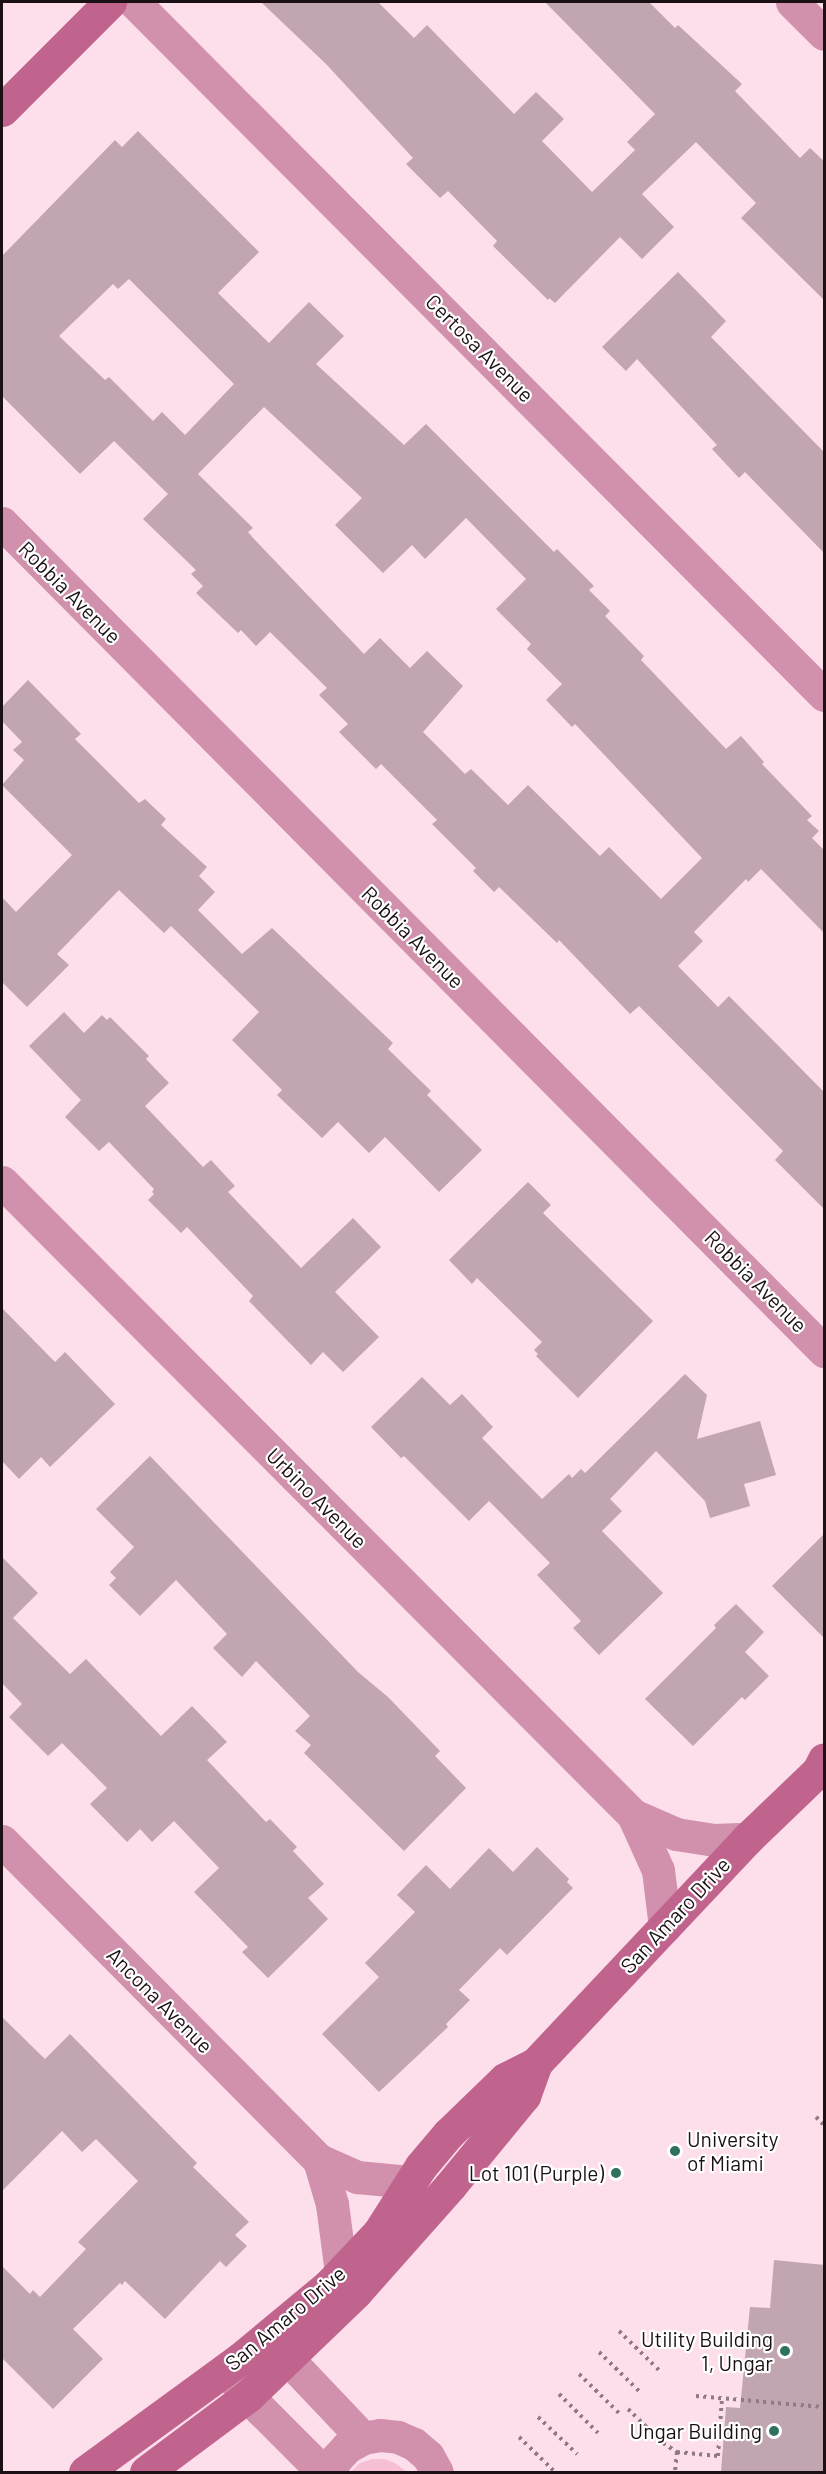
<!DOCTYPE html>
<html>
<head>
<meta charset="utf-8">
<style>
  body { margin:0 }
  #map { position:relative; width:826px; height:2474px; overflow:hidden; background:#fddfeb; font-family:Barlow,sans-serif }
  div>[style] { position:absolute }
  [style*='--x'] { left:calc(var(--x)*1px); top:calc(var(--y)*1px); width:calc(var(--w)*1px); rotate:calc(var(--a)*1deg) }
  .green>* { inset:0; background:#f7bfd6 }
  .building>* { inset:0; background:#c1a5b0 }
  .path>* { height:4px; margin-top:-2px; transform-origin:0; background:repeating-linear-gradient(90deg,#8f7b83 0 3px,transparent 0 7.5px) }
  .street>* { height:33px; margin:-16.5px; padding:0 16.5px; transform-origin:16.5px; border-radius:16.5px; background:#d191ac }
  .secondary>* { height:33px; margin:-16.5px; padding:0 16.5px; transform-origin:16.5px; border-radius:16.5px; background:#c0648e }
  .dots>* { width:16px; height:16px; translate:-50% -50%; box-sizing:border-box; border:3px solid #fff; border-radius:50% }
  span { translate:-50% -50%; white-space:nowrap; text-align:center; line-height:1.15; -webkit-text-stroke:4.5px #fff; paint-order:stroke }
  .street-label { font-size:21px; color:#1b1115 }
  .poi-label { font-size:21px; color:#1b1115 }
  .left { translate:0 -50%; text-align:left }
  .right { translate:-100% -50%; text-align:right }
  .frame { position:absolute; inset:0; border:3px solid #1b1115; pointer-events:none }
</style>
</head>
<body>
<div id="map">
  <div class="green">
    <div style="clip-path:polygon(372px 2459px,384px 2459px,395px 2463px,407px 2472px,351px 2472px,360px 2463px)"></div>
  </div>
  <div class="building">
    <div style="clip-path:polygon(261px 2px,378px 2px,414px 38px,427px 25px,514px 114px,536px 92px,564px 119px,542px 141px,592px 192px,635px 150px,627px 142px,655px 114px,545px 2px,649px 2px,675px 28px,678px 25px,742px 84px,735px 91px,800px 158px,810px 148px,825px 162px,825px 301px,741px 218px,756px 203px,696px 142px,642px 194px,674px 227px,642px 259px,620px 237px,555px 303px,549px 298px,548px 300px,493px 246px,497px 241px,448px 191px,440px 198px,406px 164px,413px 158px,326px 64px)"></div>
    <div style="clip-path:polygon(evenodd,138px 131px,259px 252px,218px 293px,269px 343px,309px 302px,344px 336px,316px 364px,404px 445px,426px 424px,554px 552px,557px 549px,594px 586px,589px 590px,610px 611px,605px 616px,644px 656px,641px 660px,726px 749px,741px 736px,764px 762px,762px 764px,812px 816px,807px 820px,819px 831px,812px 838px,825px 851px,825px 934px,761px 869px,748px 882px,746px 879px,694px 932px,703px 941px,678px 966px,718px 1007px,729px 996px,825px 1093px,825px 1210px,775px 1160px,783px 1151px,639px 1006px,630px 1014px,559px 940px,557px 943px,499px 887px,494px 892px,473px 871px,476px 868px,432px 824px,437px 820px,381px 764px,376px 769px,339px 732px,348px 724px,319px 695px,327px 688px,270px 632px,256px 646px,241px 630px,238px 633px,196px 593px,203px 586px,191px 574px,196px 570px,143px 519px,168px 494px,114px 441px,80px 474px,2px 396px,2px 256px,115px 140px,122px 147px,138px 131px,129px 279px,234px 384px,185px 435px,162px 412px,153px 421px,109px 377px,105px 380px,59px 336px,113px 284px,118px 289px,129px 279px,138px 131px,264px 407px,362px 498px,335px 525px,383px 573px,412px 545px,425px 559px,466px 518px,526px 579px,496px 609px,531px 644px,527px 649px,562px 684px,546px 700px,572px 727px,575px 724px,702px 858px,661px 899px,609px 847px,600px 856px,528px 785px,508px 805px,471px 769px,465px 774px,423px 732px,463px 686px,427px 651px,410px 668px,380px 638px,364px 654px,253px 538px,248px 532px,253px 528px,198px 474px,264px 407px)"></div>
    <div style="clip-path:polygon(678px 272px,726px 321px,711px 337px,825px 453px,825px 554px,745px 472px,739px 478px,712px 449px,717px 445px,637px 359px,626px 371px,602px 347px)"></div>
    <div style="clip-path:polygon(28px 680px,81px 734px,75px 739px,139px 803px,145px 799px,166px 819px,161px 825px,207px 867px,199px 876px,215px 892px,198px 910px,242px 954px,272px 928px,393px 1043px,388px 1049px,431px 1091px,427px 1095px,482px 1150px,439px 1192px,385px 1137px,369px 1153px,338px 1122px,322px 1138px,277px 1095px,282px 1090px,232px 1040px,259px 1012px,171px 926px,164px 933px,119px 890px,57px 954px,69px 965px,27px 1007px,2px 982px,2px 897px,16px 912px,72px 855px,2px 785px,24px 760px,13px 750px,22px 742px,2px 721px,2px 707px)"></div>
    <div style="clip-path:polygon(64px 1012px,84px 1033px,102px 1015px,107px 1020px,110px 1017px,149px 1056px,146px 1059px,169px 1083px,145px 1106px,203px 1167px,211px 1160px,235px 1186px,228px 1192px,301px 1268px,353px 1218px,381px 1247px,335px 1292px,379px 1337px,343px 1372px,323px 1352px,311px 1365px,249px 1301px,253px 1296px,187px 1227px,181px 1233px,148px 1200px,154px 1194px,152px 1192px,154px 1189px,109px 1142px,99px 1151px,65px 1117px,81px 1100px,29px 1046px)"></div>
    <div style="clip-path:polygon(528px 1182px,551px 1205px,543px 1213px,653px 1321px,578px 1398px,536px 1356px,538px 1354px,534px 1350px,542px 1342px,477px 1278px,472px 1284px,449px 1260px)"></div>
    <div style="clip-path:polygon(2px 1308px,55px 1362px,65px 1352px,115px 1404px,50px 1467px,41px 1457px,19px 1479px,2px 1461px)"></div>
    <div style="clip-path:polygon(685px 1374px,707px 1395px,697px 1439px,760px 1421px,776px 1475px,744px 1484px,750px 1506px,710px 1518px,705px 1501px,656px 1451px,610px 1499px,622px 1511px,602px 1531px,663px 1593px,599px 1655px,573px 1628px,581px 1621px,537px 1575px,550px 1563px,489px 1501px,469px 1521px,404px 1456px,401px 1458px,371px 1427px,422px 1377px,450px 1405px,462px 1394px,493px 1427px,482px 1438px,542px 1499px,569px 1474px,572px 1478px,581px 1469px,585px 1473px)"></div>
    <div style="clip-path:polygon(150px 1456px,358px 1672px,388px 1697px,440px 1751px,435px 1756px,466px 1788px,404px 1851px,304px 1753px,311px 1745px,295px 1731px,310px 1716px,256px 1661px,242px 1677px,213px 1648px,227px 1634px,176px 1580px,140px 1616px,109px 1585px,116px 1578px,110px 1572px,134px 1547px,96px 1509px)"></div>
    <div style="clip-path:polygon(825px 1533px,825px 1639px,772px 1586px)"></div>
    <div style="clip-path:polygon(2px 1557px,38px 1593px,13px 1618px,70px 1674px,86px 1659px,161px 1736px,192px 1706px,227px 1742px,207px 1760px,266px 1822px,270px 1819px,297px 1847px,293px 1851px,324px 1884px,308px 1898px,328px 1919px,268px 1978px,242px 1952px,248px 1947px,194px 1892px,219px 1868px,174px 1821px,152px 1842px,140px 1829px,127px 1842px,90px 1804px,107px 1788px,62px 1743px,48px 1756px,9px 1717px,22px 1704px,2px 1683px)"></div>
    <div style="clip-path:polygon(736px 1604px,764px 1632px,745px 1652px,769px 1676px,745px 1700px,742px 1697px,693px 1746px,645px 1699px,716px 1628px,714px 1625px)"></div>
    <div style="clip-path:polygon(537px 1847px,569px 1879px,567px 1882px,573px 1888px,507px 1955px,500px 1948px,459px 1990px,470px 2000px,446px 2024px,448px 2027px,379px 2092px,322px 2034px,379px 1977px,365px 1963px,415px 1912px,397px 1895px,426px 1865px,450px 1889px,489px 1848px,513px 1872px)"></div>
    <div style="clip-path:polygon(2px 2017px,45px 2059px,70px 2034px,197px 2163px,193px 2167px,249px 2222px,235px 2235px,247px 2246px,226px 2267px,220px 2261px,165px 2319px,125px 2281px,122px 2285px,120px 2283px,73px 2329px,103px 2359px,53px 2409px,2px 2358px,2px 2266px,30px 2294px,33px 2290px,40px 2297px,86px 2249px,78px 2242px,138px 2181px,96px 2139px,82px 2152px,62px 2131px,2px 2191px)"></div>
    <div style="clip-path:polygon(774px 2260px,825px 2265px,825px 2472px,721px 2472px,726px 2407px,740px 2408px,750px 2307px,770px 2308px)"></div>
  </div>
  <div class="path">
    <div style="--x:816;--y:2117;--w:11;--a:45"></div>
    <div style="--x:619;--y:2331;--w:57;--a:44.3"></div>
    <div style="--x:599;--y:2352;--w:56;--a:44.3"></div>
    <div style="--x:579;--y:2374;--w:56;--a:44.3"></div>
    <div style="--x:559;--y:2394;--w:55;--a:45"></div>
    <div style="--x:696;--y:2396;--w:128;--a:4.9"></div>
    <div style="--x:628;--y:2409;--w:49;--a:44.2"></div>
    <div style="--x:663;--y:2443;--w:17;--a:33"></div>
    <div style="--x:677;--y:2452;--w:20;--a:96"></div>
    <div style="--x:538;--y:2417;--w:54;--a:43.5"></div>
    <div style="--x:519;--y:2437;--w:50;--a:44.2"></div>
    <div style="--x:677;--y:2452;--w:41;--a:5.6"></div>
    <div style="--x:718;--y:2456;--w:58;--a:-86.1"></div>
  </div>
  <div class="street">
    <div style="--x:134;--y:2;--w:978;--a:45.12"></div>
    <div style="--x:792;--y:2;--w:45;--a:45"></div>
    <div style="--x:2;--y:523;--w:1167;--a:45.21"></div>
    <div style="--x:2;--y:1182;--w:894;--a:45.09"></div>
    <div style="--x:633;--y:1815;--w:60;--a:65.6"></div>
    <div style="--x:658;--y:1870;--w:57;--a:83"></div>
    <div style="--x:633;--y:1815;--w:47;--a:23.8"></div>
    <div style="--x:676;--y:1834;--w:37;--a:9"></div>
    <div style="--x:713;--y:1840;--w:34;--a:-2"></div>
    <div style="--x:2;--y:1841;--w:450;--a:45.2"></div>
    <div style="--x:319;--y:2160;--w:42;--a:24.1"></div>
    <div style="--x:357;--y:2177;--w:53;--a:5.4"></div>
    <div style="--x:319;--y:2160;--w:46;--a:73.5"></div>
    <div style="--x:332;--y:2204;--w:69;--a:82.5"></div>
    <div style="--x:267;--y:2337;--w:139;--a:46.5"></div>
    <div style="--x:225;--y:2370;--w:54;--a:48"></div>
    <div style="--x:261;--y:2410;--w:88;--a:45"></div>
    <div style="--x:329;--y:2472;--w:13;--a:-63"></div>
    <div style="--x:335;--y:2460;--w:18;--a:-47"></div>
    <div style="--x:347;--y:2447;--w:18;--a:-29"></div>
    <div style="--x:363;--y:2438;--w:17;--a:-10"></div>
    <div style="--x:380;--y:2435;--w:18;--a:6"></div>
    <div style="--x:398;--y:2437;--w:17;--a:24"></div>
    <div style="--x:414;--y:2444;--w:18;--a:41"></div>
    <div style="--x:428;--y:2456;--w:18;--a:61"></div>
  </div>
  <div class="secondary">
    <div style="--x:2;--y:110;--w:153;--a:-45"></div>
    <div style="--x:85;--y:2472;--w:192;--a:-36.1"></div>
    <div style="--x:240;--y:2359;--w:114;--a:-39.7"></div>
    <div style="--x:328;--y:2286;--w:74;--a:-46.6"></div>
    <div style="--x:379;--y:2232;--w:78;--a:-57.5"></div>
    <div style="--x:421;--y:2166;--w:42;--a:-49.8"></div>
    <div style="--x:448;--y:2134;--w:79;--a:-44"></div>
    <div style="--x:505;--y:2079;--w:35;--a:-27"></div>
    <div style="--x:536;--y:2063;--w:308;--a:-46.7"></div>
    <div style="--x:747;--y:1839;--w:98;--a:-43.8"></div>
    <div style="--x:818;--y:1771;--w:13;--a:-63"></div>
    <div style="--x:146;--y:2472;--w:127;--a:-36.7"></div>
    <div style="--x:248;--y:2396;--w:150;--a:-43.9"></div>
    <div style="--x:356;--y:2292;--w:142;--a:-48.4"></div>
    <div style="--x:450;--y:2186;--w:117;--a:-50.6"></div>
    <div style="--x:524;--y:2096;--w:35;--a:-70"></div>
  </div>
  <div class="dots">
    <div style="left:675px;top:2151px;background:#30705e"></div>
    <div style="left:616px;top:2173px;background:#30705e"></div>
    <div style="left:785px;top:2351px;background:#30705e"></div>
    <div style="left:774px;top:2431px;background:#30705e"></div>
  </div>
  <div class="street-label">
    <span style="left:480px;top:348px;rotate:45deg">Certosa Avenue</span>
    <span style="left:70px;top:592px;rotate:45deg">Robbia Avenue</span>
    <span style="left:413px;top:937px;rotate:45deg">Robbia Avenue</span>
    <span style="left:756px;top:1281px;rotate:45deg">Robbia Avenue</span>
    <span style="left:317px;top:1498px;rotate:45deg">Urbino Avenue</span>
    <span style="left:675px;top:1915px;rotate:-47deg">San Amaro Drive</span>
    <span style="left:160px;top:2000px;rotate:45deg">Ancona Avenue</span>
    <span style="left:285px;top:2318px;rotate:-40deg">San Amaro Drive</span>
  </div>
  <div class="poi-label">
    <span class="left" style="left:687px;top:2151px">University<br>of Miami</span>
    <span class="right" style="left:604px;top:2173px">Lot 101 (Purple)</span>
    <span class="right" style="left:773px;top:2351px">Utility Building<br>1, Ungar</span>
    <span class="right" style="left:762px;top:2431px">Ungar Building</span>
  </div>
  <div class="frame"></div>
</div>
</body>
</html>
